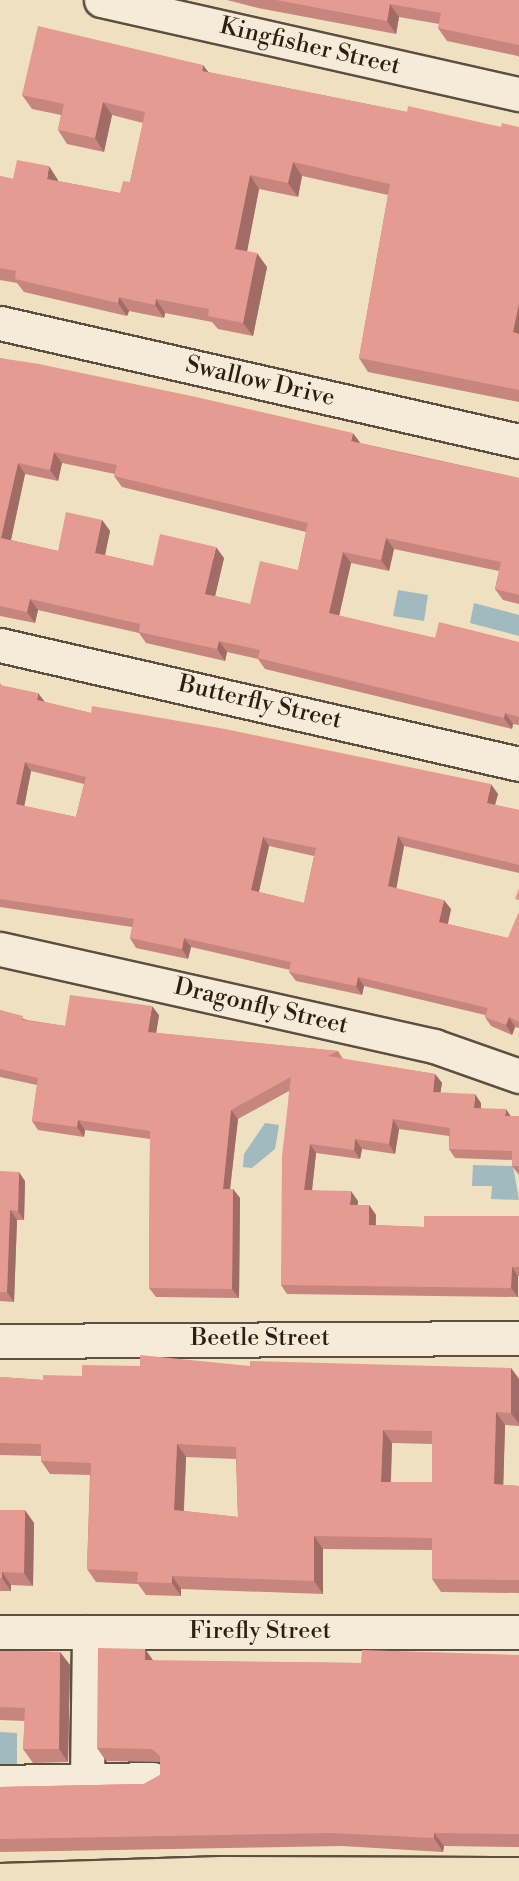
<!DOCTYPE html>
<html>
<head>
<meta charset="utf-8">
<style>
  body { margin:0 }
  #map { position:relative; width:519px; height:1881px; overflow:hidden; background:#efe0c2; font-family:"Libre Bodoni",serif }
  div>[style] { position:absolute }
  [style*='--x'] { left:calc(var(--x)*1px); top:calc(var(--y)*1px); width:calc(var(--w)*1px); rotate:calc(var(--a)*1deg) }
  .water>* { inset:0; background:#a0babf }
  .roads { filter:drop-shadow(2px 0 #5a4f40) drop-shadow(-2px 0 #5a4f40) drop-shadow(0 2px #5a4f40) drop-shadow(0 -2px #5a4f40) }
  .minor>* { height:33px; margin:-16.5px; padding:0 16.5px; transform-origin:16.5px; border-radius:16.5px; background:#f5ebd7 }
  .major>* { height:33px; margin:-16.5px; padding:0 16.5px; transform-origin:16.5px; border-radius:16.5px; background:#efe0c2 }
  .wall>* { inset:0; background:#c6857e }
  .shaded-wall>* { inset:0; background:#a16c66 }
  .building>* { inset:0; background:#e69b92 }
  span { translate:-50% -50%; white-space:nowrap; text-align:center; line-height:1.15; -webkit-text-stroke:5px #f5ebd7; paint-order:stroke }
  .street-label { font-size:24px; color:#281f15 }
</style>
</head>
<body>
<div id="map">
  <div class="water">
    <div style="clip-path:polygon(398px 590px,428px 595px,424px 621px,393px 616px)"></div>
    <div style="clip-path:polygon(474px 603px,519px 615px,519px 636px,470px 623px)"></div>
    <div style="clip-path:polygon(265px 1123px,279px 1125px,275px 1149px,252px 1168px,243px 1167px,244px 1154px)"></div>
    <div style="clip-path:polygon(473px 1165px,513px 1166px,519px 1200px,491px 1199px,492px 1186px,472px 1186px)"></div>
    <div style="clip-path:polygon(0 1732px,17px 1733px,17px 1764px,0 1764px)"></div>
  </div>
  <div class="roads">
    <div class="minor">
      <div style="--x:101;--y:0;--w:428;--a:12.7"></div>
      <div style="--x:0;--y:323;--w:532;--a:12.81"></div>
      <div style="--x:0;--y:645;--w:532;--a:12.91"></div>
      <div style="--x:0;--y:949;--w:445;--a:12.6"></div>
      <div style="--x:434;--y:1046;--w:90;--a:19.4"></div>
      <div style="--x:0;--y:1341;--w:519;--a:-0.33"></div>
      <div style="--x:0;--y:1632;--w:519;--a:0"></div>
      <div style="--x:87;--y:1779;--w:147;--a:-89.2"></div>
      <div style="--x:0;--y:1782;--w:153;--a:-1.1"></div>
    </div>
    <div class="major">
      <div style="--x:0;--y:1880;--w:222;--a:-1.8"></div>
      <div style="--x:222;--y:1873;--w:297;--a:0.2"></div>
    </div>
  </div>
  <div class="wall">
    <div style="clip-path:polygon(227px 0,519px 0,519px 58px,518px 56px,447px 41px,438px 28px,439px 24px,399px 17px,396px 34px,258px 8px)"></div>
    <div style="clip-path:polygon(208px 72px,407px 112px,501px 127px,519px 127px,519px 402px,368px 372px,359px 358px,388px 195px,302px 176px,298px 197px,259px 189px,247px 251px,267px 267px,253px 336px,218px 329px,212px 322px,165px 313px,164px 318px,129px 311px,127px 316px,24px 292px,17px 283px,0 280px,0 176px,13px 179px,58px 180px,58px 181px,120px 193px,130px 182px,143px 123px,112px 115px,104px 152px,67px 144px,58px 130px,61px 115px,32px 109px,22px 95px)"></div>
    <div style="clip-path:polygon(evenodd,0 358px,360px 443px,519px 478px,519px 604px,503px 600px,495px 589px,499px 571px,394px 549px,389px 571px,351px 563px,339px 616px,435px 638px,519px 642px,519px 725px,513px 724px,512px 729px,265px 669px,258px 659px,227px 652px,225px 661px,146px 643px,139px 633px,38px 610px,35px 623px,0 616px,0 358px,62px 463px,115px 474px,114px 476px,122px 487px,306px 532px,298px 570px,250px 604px,215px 596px,224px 558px,153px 566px,105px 555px,110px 531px,102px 520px,58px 551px,11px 540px,25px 474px,58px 481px,62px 463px)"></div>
    <div style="clip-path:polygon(evenodd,0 683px,2px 686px,45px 702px,91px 713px,498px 794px,495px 805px,519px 810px,519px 873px,404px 846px,396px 888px,451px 909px,448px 924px,508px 938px,519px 912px,519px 1028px,515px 1027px,512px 1035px,491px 1026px,485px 1017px,485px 1015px,364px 986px,362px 995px,296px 981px,289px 972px,290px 970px,191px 947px,188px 959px,136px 948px,130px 938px,132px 927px,0 907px,0 683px,31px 771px,84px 784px,76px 817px,24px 806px,31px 771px,0 683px,269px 846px,314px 856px,304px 903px,259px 892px,269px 846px)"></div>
    <div style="clip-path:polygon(0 1010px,27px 1020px,65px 1026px,159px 1015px,156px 1033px,338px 1051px,343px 1059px,435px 1074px,442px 1083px,440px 1093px,481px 1103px,481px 1108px,511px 1116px,519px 1116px,519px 1175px,512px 1166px,512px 1160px,455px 1158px,449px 1149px,449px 1136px,399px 1129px,395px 1154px,362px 1149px,360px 1159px,316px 1153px,312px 1190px,358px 1201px,357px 1205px,369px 1205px,376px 1215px,376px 1225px,424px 1227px,519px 1216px,519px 1276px,518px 1276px,518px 1297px,287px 1294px,281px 1285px,289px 1091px,238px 1119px,230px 1189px,233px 1189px,240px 1198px,239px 1298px,156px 1297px,149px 1288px,150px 1139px,85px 1130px,84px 1137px,38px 1130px,32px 1121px,37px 1085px,0 1077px)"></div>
    <div style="clip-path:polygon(0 1171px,25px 1181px,24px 1220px,17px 1220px,14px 1302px,0 1301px)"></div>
    <div style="clip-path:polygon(evenodd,140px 1366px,511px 1368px,519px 1379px,519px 1426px,505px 1425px,503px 1485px,519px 1486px,519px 1593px,441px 1592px,432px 1579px,432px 1550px,323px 1549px,323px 1594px,181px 1589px,181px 1596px,146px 1595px,138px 1584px,96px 1582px,87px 1569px,90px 1475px,50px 1474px,41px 1461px,41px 1456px,0 1455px,0 1377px,43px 1380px,82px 1376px,140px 1366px,392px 1443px,432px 1444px,432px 1482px,391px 1482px,392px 1443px,140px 1366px,186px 1457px,236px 1459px,238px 1517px,184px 1511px,186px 1457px)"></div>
    <div style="clip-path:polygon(0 1510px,34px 1523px,33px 1586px,11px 1585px,11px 1591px,0 1591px)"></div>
    <div style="clip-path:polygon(145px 1649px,153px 1661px,361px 1663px,519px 1655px,519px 1847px,444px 1846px,443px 1852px,342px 1846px,0 1852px,0 1787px,144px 1784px,160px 1775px,160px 1762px,106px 1761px,97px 1748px)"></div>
    <div style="clip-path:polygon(0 1651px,60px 1652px,70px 1665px,68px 1762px,33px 1763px,23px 1749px,25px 1721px,0 1720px)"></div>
  </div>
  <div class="shaded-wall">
    <div style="clip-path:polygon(390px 4px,399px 17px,396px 34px,387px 21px)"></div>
    <div style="clip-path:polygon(203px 65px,213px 78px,202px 71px)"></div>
    <div style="clip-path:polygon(103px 102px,112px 115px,104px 152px,95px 138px)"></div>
    <div style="clip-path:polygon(293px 162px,302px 176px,298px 197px,288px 183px)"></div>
    <div style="clip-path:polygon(49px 166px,58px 180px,56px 192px,47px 179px)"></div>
    <div style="clip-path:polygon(250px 175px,259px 189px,245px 262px,235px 249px)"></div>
    <div style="clip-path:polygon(257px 253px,267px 267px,253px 336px,243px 323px)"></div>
    <div style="clip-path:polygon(119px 297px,129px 311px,127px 316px,118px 303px)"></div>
    <div style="clip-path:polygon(156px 299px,165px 313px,164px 318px,155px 305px)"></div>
    <div style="clip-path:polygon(519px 303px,519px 341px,513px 332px)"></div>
    <div style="clip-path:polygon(353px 433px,361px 444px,351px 441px)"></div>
    <div style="clip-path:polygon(54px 452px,62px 463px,58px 481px,50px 470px)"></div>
    <div style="clip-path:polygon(18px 463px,25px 474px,9px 549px,1px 538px)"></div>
    <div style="clip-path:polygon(102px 520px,110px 531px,103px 564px,95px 553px)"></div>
    <div style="clip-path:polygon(386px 538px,394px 549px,389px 571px,381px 560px)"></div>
    <div style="clip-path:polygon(216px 547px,224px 558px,213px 605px,205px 594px)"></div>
    <div style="clip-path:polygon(343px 552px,351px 563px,337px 625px,329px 613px)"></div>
    <div style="clip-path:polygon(30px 599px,38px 610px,35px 623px,27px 612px)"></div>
    <div style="clip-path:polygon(219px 641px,227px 652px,225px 661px,217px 649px)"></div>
    <div style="clip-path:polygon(38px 693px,45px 702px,37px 700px)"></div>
    <div style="clip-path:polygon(505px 713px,513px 724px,512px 729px,504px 718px)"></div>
    <div style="clip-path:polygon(25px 762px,31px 771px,23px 813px,16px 804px)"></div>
    <div style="clip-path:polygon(491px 784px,498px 794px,493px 812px,487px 803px)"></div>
    <div style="clip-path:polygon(398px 836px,404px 846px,395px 896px,388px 886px)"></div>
    <div style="clip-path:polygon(263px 837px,269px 846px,257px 900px,251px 890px)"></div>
    <div style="clip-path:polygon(444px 900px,451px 909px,446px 931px,439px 922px)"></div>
    <div style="clip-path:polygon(184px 938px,191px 947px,188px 959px,182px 949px)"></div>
    <div style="clip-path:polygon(358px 977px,364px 986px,362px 995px,356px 986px)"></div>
    <div style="clip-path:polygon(152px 1006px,159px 1015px,155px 1041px,148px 1032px)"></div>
    <div style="clip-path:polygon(509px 1017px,515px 1027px,512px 1035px,506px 1025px)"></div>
    <div style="clip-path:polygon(435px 1074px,442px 1083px,439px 1102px,433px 1092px)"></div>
    <div style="clip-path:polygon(475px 1094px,481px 1103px,481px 1117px,474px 1108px)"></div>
    <div style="clip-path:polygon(506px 1109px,512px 1118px,505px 1116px)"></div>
    <div style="clip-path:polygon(231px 1110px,238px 1119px,229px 1198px,223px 1189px)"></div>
    <div style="clip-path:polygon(393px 1119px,399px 1129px,395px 1154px,389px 1144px)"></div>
    <div style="clip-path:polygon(78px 1120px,85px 1130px,84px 1137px,77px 1127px)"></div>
    <div style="clip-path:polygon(355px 1139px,362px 1149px,360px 1159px,354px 1150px)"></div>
    <div style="clip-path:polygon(310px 1144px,316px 1153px,311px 1199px,304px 1190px)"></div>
    <div style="clip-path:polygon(19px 1172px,25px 1181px,24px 1220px,18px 1211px)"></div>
    <div style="clip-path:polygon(233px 1189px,240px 1198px,239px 1298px,232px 1289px)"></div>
    <div style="clip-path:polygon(351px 1191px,358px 1201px,357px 1214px,350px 1205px)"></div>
    <div style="clip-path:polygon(369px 1205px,376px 1215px,375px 1234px,369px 1225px)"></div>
    <div style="clip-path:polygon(10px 1210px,17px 1220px,14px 1302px,7px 1292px)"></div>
    <div style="clip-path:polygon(512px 1267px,518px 1276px,518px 1297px,511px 1288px)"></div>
    <div style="clip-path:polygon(511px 1368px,519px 1379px,519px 1424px,511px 1413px)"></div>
    <div style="clip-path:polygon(496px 1412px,505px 1425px,503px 1497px,494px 1484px)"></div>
    <div style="clip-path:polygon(383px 1430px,392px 1443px,390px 1495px,381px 1482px)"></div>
    <div style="clip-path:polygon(177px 1444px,186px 1457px,183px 1522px,174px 1510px)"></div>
    <div style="clip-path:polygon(25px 1510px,34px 1523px,33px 1586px,24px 1573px)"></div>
    <div style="clip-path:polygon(314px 1536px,323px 1549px,323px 1594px,314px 1581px)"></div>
    <div style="clip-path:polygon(2px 1572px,11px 1585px,11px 1591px,2px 1578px)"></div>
    <div style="clip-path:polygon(172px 1576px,181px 1589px,181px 1596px,172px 1583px)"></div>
    <div style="clip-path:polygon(145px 1649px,155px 1663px,145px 1660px)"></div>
    <div style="clip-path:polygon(60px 1652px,70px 1665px,68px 1762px,59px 1749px)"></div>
    <div style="clip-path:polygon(434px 1833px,444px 1846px,443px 1852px,434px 1838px)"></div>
  </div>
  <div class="building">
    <div style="clip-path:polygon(276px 0,519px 0,519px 45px,438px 28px,441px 13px,390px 4px,387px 21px)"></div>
    <div style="clip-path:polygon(38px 26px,203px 65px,202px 71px,407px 112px,408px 106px,501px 127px,502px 123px,519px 127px,519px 303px,513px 332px,519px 334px,519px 390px,359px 358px,390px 184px,293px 162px,288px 183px,250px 175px,235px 249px,257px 253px,243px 323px,208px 316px,209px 309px,156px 299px,155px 305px,119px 297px,118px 303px,15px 279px,16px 271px,0 268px,0 176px,13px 179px,17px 160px,49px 166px,47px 179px,120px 193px,123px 181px,130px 182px,145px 112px,103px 102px,95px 138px,58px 130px,64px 104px,22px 95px)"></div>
    <div style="clip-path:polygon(evenodd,0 358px,39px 364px,196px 397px,353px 433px,351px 441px,411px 455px,519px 478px,519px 595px,495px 589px,501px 562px,386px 538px,381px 560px,343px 552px,329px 613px,435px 638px,439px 622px,519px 642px,519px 717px,505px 713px,504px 718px,258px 658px,260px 650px,219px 641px,217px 649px,139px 632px,140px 624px,30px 599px,27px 612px,0 606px,0 358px,54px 452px,117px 465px,114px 476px,308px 523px,298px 570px,260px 561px,250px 604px,205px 594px,216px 547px,160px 534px,153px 566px,95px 553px,102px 520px,66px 512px,58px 551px,1px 538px,18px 463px,50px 470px,54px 452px)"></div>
    <div style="clip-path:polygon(evenodd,0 685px,38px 693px,37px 700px,91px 713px,92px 706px,225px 729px,491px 784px,487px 803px,519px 810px,519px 865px,398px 836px,388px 886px,444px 900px,439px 922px,508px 938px,519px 912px,519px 1022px,509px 1017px,506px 1025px,485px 1017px,488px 1008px,358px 977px,356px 986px,289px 972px,291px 962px,184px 938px,182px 949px,130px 938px,134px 919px,0 899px,0 685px,25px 762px,86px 777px,76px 817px,16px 804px,25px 762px,0 685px,263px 837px,316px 848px,304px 903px,251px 890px,263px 837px)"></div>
    <div style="clip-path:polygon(519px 888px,519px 900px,515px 899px)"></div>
    <div style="clip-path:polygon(70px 995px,152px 1006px,148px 1032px,338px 1051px,328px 1056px,435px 1074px,433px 1092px,475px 1094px,474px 1108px,506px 1109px,505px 1116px,519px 1116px,519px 1166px,512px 1166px,512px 1151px,449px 1149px,450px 1128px,393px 1119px,389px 1144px,355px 1139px,354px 1150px,310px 1144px,304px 1190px,351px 1191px,350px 1205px,369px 1205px,369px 1225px,424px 1227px,424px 1216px,519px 1216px,519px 1267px,512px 1267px,511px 1288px,281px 1285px,282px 1156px,291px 1077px,231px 1110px,223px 1189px,233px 1189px,232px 1289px,149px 1288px,150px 1131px,78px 1120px,77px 1127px,32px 1121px,38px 1078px,0 1069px,0 1010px,23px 1016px,22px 1020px,65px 1026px)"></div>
    <div style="clip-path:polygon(0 1171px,19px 1172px,18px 1211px,10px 1210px,7px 1292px,0 1292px)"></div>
    <div style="clip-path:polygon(evenodd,140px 1355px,250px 1366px,250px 1361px,511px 1368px,511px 1413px,496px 1412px,494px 1484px,519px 1486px,519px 1580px,432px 1579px,432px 1538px,314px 1536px,314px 1581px,172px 1576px,172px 1583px,137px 1582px,138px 1572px,87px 1569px,91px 1463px,41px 1461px,41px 1444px,0 1443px,0 1377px,43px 1380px,43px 1375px,82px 1376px,82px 1365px,140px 1366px,140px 1355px,383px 1430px,432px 1431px,432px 1482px,381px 1482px,383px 1430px,140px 1355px,177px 1444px,236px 1447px,238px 1517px,174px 1510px,177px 1444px)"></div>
    <div style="clip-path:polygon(0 1510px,25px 1510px,24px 1573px,2px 1572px,2px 1578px,0 1578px)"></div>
    <div style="clip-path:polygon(98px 1648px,145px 1649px,145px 1660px,361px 1663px,362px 1650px,519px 1655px,519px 1834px,434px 1833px,434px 1838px,332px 1833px,0 1839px,0 1787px,144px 1784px,160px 1775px,160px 1756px,152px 1749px,97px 1748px)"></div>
    <div style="clip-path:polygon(0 1651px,60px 1652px,59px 1749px,23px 1749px,25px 1708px,0 1707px)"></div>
  </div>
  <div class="street-label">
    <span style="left:310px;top:47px;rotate:13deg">Kingfisher Street</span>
    <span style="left:260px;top:382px;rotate:13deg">Swallow Drive</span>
    <span style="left:260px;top:703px;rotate:13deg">Butterfly Street</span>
    <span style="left:261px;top:1007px;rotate:13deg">Dragonfly Street</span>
    <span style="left:260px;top:1339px">Beetle Street</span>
    <span style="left:260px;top:1632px">Firefly Street</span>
  </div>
</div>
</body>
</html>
